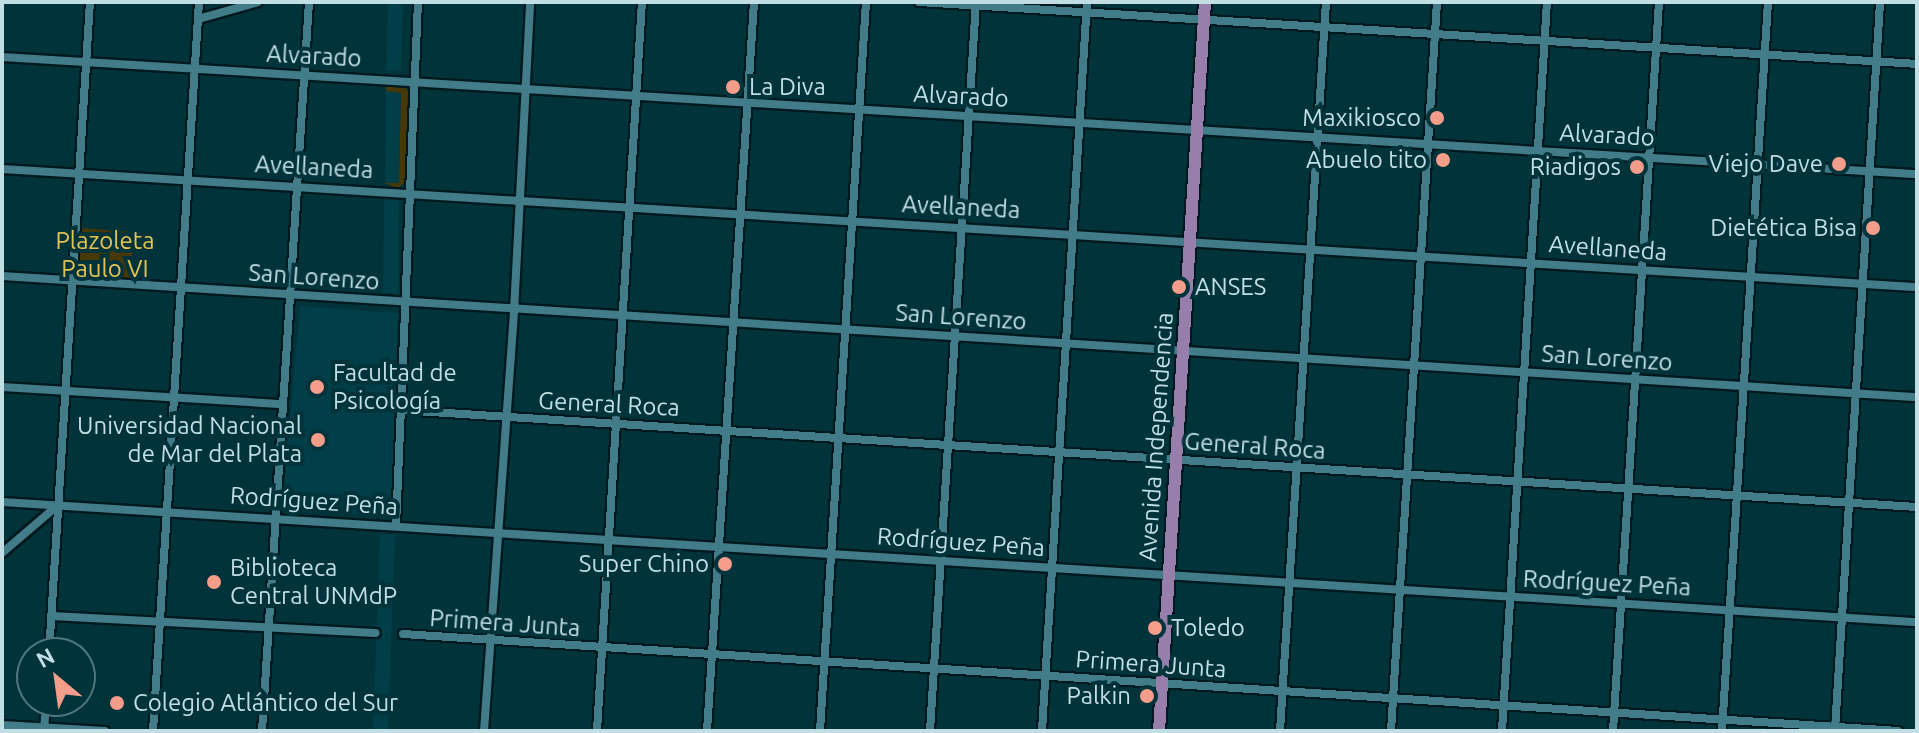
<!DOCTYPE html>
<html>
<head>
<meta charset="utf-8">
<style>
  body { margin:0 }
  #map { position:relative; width:1919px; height:733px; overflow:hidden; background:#01333b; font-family:Ubuntu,sans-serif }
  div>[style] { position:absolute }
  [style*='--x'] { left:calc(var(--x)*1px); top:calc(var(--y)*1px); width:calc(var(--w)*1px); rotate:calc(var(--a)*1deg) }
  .built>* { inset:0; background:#003e48 }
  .green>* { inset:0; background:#473907 }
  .roads { filter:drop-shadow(2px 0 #00191f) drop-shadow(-2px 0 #00191f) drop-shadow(0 2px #00191f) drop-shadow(0 -2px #00191f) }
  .minor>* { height:8px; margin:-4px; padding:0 4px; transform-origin:4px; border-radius:4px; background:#427c88 }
  .primary>* { height:12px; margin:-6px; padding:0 6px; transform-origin:6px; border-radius:6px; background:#977eab }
  .dots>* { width:22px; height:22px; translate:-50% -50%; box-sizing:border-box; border:4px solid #01333b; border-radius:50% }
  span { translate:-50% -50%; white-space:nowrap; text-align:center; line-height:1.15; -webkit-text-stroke:8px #01333b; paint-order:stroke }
  .street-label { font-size:24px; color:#c1dee5 }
  .poi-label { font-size:24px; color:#c1dee5 }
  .left { translate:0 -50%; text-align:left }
  .right { translate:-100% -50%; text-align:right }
  .park-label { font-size:24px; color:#e3c254 }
  .frame { position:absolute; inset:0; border:4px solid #c1dee5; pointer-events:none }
  .north { position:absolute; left:16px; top:637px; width:80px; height:80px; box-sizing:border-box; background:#01333b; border:2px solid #4e777f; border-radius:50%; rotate:331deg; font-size:22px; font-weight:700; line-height:32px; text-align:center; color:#c1dee5 }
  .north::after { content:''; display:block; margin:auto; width:28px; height:36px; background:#f49d8b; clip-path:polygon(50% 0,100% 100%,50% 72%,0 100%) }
</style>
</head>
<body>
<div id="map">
  <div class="built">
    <div style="clip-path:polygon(388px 2px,403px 2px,401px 71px,386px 70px)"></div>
    <div style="clip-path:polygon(386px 91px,401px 92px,399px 184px,385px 183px)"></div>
    <div style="clip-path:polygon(384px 200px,399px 200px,398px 294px,383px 293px)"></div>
    <div style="clip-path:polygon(300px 306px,398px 313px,392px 516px,282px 510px)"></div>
    <div style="clip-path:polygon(380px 534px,395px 535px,388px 731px,373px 731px)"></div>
  </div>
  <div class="green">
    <div style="clip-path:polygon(386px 85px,405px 86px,408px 92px,405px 182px,398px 188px,384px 183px,399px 183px,401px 93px,386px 91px)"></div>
    <div style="clip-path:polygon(81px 228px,133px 232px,131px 280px,78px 277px)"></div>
  </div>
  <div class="roads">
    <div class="minor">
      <div style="--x:919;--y:2;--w:1000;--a:3.55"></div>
      <div style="--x:198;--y:19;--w:62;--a:-15.8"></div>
      <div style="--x:2;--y:57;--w:1919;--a:3.5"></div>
      <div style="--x:2;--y:169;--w:1919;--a:3.53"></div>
      <div style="--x:2;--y:276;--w:1919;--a:3.62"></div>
      <div style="--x:2;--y:387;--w:281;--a:3.5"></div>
      <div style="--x:400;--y:410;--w:1520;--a:3.66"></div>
      <div style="--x:2;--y:502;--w:1919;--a:3.59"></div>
      <div style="--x:396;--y:526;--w:524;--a:-87.6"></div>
      <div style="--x:2;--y:553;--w:74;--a:-40.6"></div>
      <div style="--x:51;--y:616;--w:325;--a:3"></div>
      <div style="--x:403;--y:634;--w:1498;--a:3.71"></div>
      <div style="--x:49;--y:653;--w:652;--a:-86.4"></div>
      <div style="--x:2;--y:725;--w:103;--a:3.3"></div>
      <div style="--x:1835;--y:730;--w:729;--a:-86.46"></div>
      <div style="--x:44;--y:731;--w:30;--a:-86"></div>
      <div style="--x:153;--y:731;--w:730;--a:-86.39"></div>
      <div style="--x:262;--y:731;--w:731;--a:-86.31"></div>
      <div style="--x:484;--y:731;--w:421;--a:-85.9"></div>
      <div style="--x:514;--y:311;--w:309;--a:-87"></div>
      <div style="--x:597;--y:731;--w:730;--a:-86.47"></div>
      <div style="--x:707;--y:731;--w:731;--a:-86.31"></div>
      <div style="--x:820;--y:731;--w:730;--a:-86.39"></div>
      <div style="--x:930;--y:731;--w:730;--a:-86.39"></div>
      <div style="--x:1042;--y:731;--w:730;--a:-86.47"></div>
      <div style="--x:1280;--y:731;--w:730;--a:-86.39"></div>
      <div style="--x:1391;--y:731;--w:730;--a:-86.39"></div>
      <div style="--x:1502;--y:731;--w:730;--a:-86.47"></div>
      <div style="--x:1613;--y:731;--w:730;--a:-86.39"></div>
      <div style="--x:1722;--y:731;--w:730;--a:-86.39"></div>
    </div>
    <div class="primary">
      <div style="--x:1159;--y:731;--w:730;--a:-86.39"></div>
    </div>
  </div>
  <div class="dots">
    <div style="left:733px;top:87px;background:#f49d8b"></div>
    <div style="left:1437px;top:118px;background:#f49d8b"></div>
    <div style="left:1443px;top:160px;background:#f49d8b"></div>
    <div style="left:1839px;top:164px;background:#f49d8b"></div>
    <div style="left:1637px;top:167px;background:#f49d8b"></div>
    <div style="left:1873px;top:228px;background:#f49d8b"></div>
    <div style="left:1179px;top:287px;background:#f49d8b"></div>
    <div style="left:317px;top:387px;background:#f49d8b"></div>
    <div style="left:318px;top:440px;background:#f49d8b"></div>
    <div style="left:725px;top:564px;background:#f49d8b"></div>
    <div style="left:214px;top:582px;background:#f49d8b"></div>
    <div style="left:1155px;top:628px;background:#f49d8b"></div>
    <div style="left:1147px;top:696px;background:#f49d8b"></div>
    <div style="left:117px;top:703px;background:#f49d8b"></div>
  </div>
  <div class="street-label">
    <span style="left:314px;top:56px;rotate:3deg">Alvarado</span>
    <span style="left:961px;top:96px;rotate:3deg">Alvarado</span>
    <span style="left:1607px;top:135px;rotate:3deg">Alvarado</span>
    <span style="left:314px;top:167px;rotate:3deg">Avellaneda</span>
    <span style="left:961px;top:207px;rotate:3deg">Avellaneda</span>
    <span style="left:1608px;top:248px;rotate:4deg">Avellaneda</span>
    <span style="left:314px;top:277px;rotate:4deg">San Lorenzo</span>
    <span style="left:961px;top:317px;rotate:4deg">San Lorenzo</span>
    <span style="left:1607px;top:358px;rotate:4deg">San Lorenzo</span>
    <span style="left:609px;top:404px;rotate:3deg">General Roca</span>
    <span style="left:1156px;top:437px;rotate:-86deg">Avenida Independencia</span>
    <span style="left:1255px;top:446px;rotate:4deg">General Roca</span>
    <span style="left:314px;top:501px;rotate:4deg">Rodríguez Peña</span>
    <span style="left:961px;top:542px;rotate:4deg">Rodríguez Peña</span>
    <span style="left:1607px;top:583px;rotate:3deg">Rodríguez Peña</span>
    <span style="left:505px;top:623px;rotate:4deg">Primera Junta</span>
    <span style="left:1151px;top:664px;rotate:4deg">Primera Junta</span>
  </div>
  <div class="poi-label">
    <span class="left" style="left:749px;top:87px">La Diva</span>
    <span class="right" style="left:1421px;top:118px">Maxikiosco</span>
    <span class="right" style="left:1427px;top:160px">Abuelo tito</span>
    <span class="right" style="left:1823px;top:164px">Viejo Dave</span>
    <span class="right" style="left:1621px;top:167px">Riadigos</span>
    <span class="right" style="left:1857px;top:228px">Dietética Bisa</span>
    <span class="left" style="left:1195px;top:287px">ANSES</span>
    <span class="left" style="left:333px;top:387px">Facultad de<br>Psicología</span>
    <span class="right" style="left:302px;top:440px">Universidad Nacional<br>de Mar del Plata</span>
    <span class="right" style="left:709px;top:564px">Super Chino</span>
    <span class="left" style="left:230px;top:582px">Biblioteca<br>Central UNMdP</span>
    <span class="left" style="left:1171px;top:628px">Toledo</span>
    <span class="right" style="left:1131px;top:696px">Palkin</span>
    <span class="left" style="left:133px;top:703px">Colegio Atlántico del Sur</span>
  </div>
  <div class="park-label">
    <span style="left:105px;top:255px">Plazoleta<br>Paulo VI</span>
  </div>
  <div class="frame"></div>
  <div class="north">N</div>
</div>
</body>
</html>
